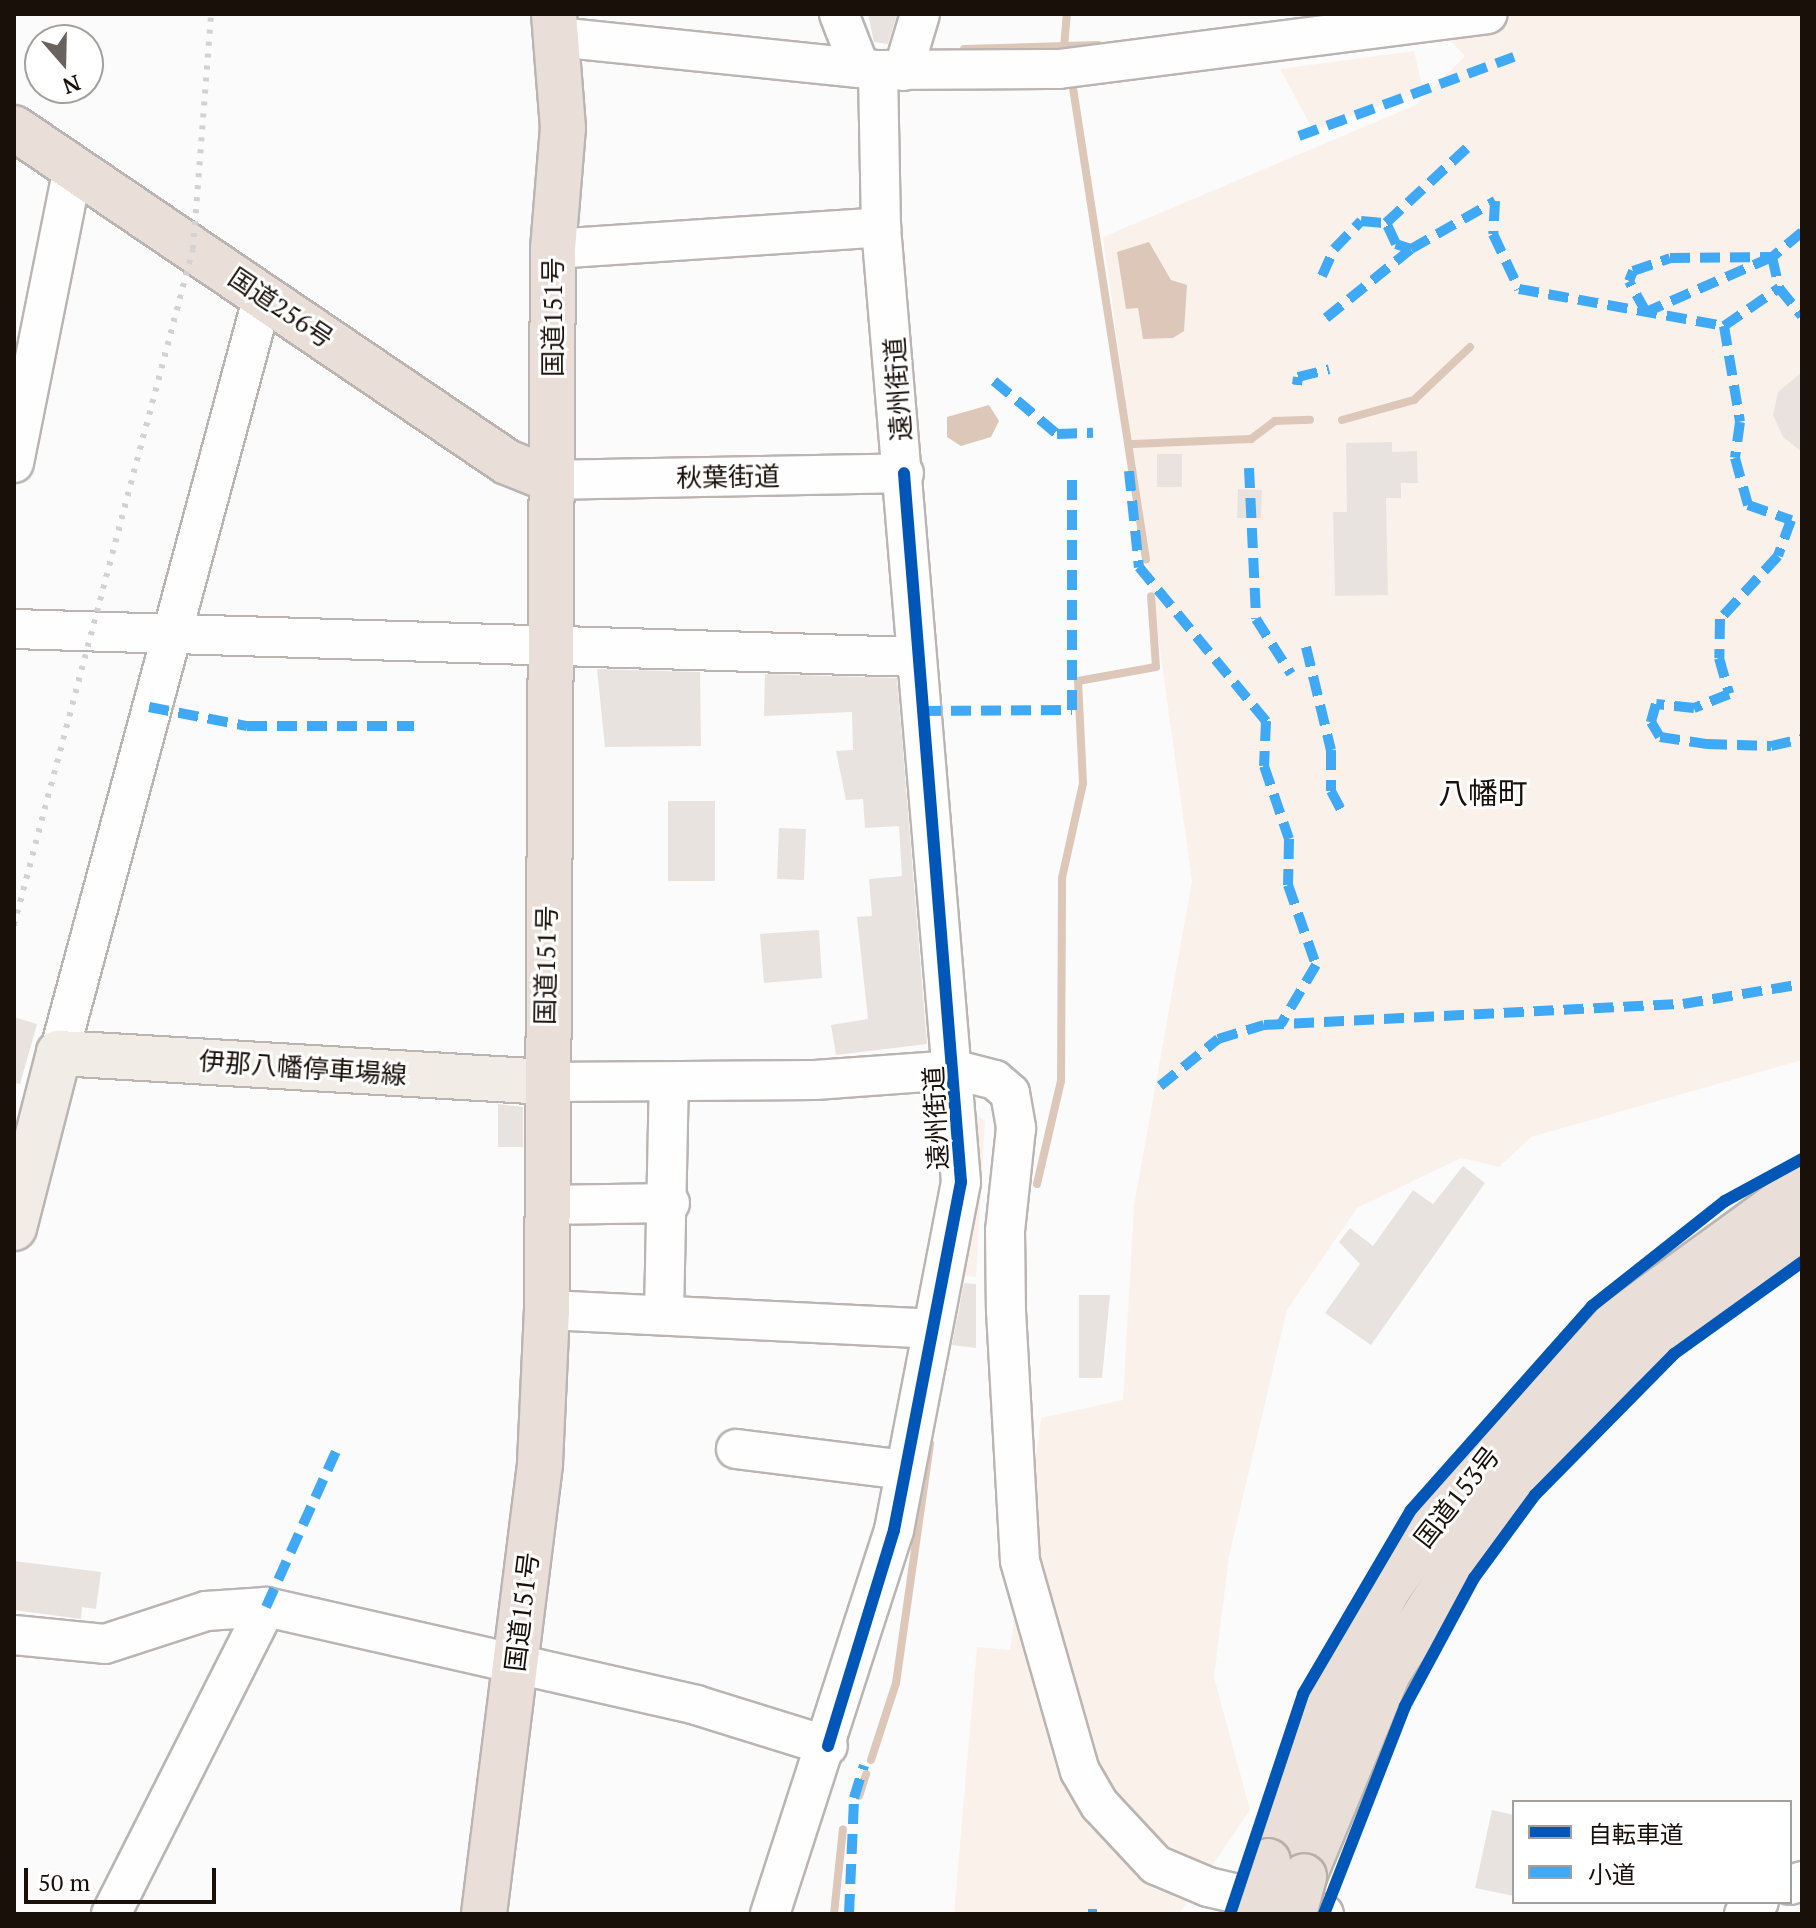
<!DOCTYPE html>
<html>
<head>
<meta charset="utf-8">
<style>
  body { margin:0 }
  #map { position:relative; width:1816px; height:1928px; overflow:hidden; background:#fbfbfb; font-family:"PT Serif","Noto Sans JP",serif }
  div>[style] { position:absolute }
  [style*='--x'] { left:calc(var(--x)*1px); top:calc(var(--y)*1px); width:calc(var(--w)*1px); rotate:calc(var(--a)*1deg) }
  .green>* { inset:0; background:#fbf1eb }
  .water>* { inset:0; background:#dcc7b9 }
  .stream>* { height:8px; margin:-4px; padding:0 4px; transform-origin:4px; border-radius:4px; background:#dcc7b9 }
  .building>* { inset:0; background:#e9e3e0 }
  .roads { filter:drop-shadow(2px 0 #bab5b2) drop-shadow(-2px 0 #bab5b2) drop-shadow(0 2px #bab5b2) drop-shadow(0 -2px #bab5b2) }
  .minor>* { height:38px; margin:-19px; padding:0 19px; transform-origin:19px; border-radius:19px; background:#fefefe }
  .major>* { height:44px; margin:-22px; padding:0 22px; transform-origin:22px; border-radius:22px; background:#f2ece7 }
  .highway>* { height:44px; margin:-22px; padding:0 22px; transform-origin:22px; border-radius:22px; background:#e9dfd8 }
  .rail>* { height:6px; margin-top:-3px; transform-origin:0; background:repeating-linear-gradient(90deg,#d3d2d2 0 4px,transparent 0 12px) }
  .bridges { filter:drop-shadow(2px 0 #baafa7) drop-shadow(-2px 0 #baafa7) drop-shadow(0 2px #baafa7) drop-shadow(0 -2px #baafa7) }
  .highway-bridge>* { height:44px; margin:-22px; padding:0 22px; transform-origin:22px; border-radius:22px; background:#e9dfd8 }
  .quiet>* { height:10px; margin-top:-5px; transform-origin:0; background:repeating-linear-gradient(90deg,#3fa9f5 0 20px,transparent 0 30px) }
  .cycleway>* { height:12px; margin:-6px; padding:0 6px; transform-origin:6px; border-radius:6px; background:#0057b8 }
  span { translate:-50% -50%; white-space:nowrap; text-align:center; line-height:1.15; -webkit-text-stroke:6px #fff; paint-order:stroke }
  .street-label { font-size:26px; color:#1a100a }
  .quarter-label { font-size:30px; color:#1a100a }
  .frame { position:absolute; inset:0; border:16px solid #1a100a; pointer-events:none }
  .legend { position:absolute; left:1512px; top:1800px; width:280px; height:104px; box-sizing:border-box; background:#fff; border:2px solid #a39f9d; margin:0; padding:10px 14px; list-style:none; font-size:24px; color:#1a100a }
  .legend li { display:flex; align-items:center; gap:16px; height:40px }
  .legend b { width:40px; border:2px solid #a39f9d }
  .north { position:absolute; left:24px; top:24px; width:80px; height:80px; box-sizing:border-box; background:#fff; border:2px solid #a39f9d; border-radius:50%; rotate:160deg; font-size:22px; font-weight:700; line-height:32px; text-align:center; color:#1a100a }
  .north::after { content:''; display:block; margin:auto; width:28px; height:36px; background:#69625e; clip-path:polygon(50% 0,100% 100%,50% 72%,0 100%) }
  .scale { position:absolute; left:24px; top:1868px; width:192px; height:36px; box-sizing:border-box; border:4px solid #1a100a; border-top:0; padding-left:10px; font-size:24px; line-height:28px; white-space:nowrap; color:#1a100a; -webkit-text-stroke:6px #fff; paint-order:stroke }
</style>
</head>
<body>
<div id="map">
  <div class="green">
    <div style="clip-path:polygon(1425px 14px,1802px 14px,1802px 1060px,1531px 1137px,1499px 1167px,1461px 1158px,1357px 1208px,1287px 1310px,1229px 1556px,1214px 1677px,1250px 1810px,1179px 1914px,954px 1914px,977px 1647px,1010px 1650px,1041px 1418px,1123px 1400px,1134px 1206px,1192px 881px,1103px 237px,1416px 105px,1465px 56px)"></div>
    <div style="clip-path:polygon(1414px 51px,1423px 90px,1313px 130px,1280px 69px)"></div>
    <div style="clip-path:polygon(974px 1113px,985px 1121px,976px 1277px,951px 1274px)"></div>
  </div>
  <div class="water">
    <div style="clip-path:polygon(1149px 242px,1171px 280px,1187px 285px,1184px 331px,1173px 338px,1143px 339px,1138px 308px,1126px 309px,1117px 252px)"></div>
    <div style="clip-path:polygon(989px 405px,999px 421px,991px 437px,961px 446px,947px 437px,947px 417px)"></div>
  </div>
  <div class="stream">
    <div style="--x:1064;--y:47;--w:33;--a:-85"></div>
    <div style="--x:964;--y:49;--w:134;--a:-1.7"></div>
    <div style="--x:1073;--y:88;--w:477;--a:81.2"></div>
    <div style="--x:1342;--y:420;--w:75;--a:-15.5"></div>
    <div style="--x:1414;--y:400;--w:77;--a:-43.4"></div>
    <div style="--x:1133;--y:444;--w:118;--a:-2.4"></div>
    <div style="--x:1251;--y:439;--w:30;--a:-37"></div>
    <div style="--x:1275;--y:421;--w:35;--a:-2"></div>
    <div style="--x:1037;--y:1184;--w:106;--a:-76.9"></div>
    <div style="--x:1061;--y:1081;--w:203;--a:-89.7"></div>
    <div style="--x:1062;--y:878;--w:97;--a:-77.5"></div>
    <div style="--x:1083;--y:783;--w:102;--a:-92.8"></div>
    <div style="--x:1078;--y:681;--w:79;--a:-10.2"></div>
    <div style="--x:1156;--y:667;--w:71;--a:-94"></div>
    <div style="--x:871;--y:1760;--w:81;--a:-72"></div>
    <div style="--x:896;--y:1683;--w:242;--a:-81.9"></div>
    <div style="--x:859;--y:1796;--w:23;--a:-72"></div>
    <div style="--x:834;--y:1914;--w:85;--a:-84"></div>
  </div>
  <div class="building">
    <div style="clip-path:polygon(868px 14px,897px 14px,888px 44px,874px 42px)"></div>
    <div style="clip-path:polygon(1802px 372px,1802px 452px,1783px 437px,1773px 415px,1778px 392px)"></div>
    <div style="clip-path:polygon(1392px 442px,1392px 452px,1417px 451px,1418px 483px,1401px 483px,1401px 498px,1386px 498px,1388px 595px,1335px 596px,1333px 512px,1347px 512px,1346px 443px)"></div>
    <div style="clip-path:polygon(1157px 454px,1182px 454px,1182px 487px,1157px 487px)"></div>
    <div style="clip-path:polygon(1238px 489px,1262px 490px,1261px 518px,1237px 518px)"></div>
    <div style="clip-path:polygon(597px 669px,700px 672px,701px 746px,605px 747px)"></div>
    <div style="clip-path:polygon(765px 674px,897px 678px,927px 1044px,836px 1055px,831px 1025px,868px 1019px,857px 917px,872px 916px,869px 879px,902px 876px,899px 826px,865px 828px,863px 799px,846px 800px,836px 751px,853px 750px,852px 712px,764px 716px)"></div>
    <div style="clip-path:polygon(668px 801px,715px 801px,715px 881px,668px 881px)"></div>
    <div style="clip-path:polygon(779px 828px,806px 829px,804px 880px,777px 879px)"></div>
    <div style="clip-path:polygon(819px 930px,822px 978px,764px 983px,760px 934px)"></div>
    <div style="clip-path:polygon(14px 1017px,37px 1024px,20px 1084px,14px 1083px)"></div>
    <div style="clip-path:polygon(498px 1104px,523px 1107px,523px 1147px,498px 1147px)"></div>
    <div style="clip-path:polygon(1463px 1166px,1485px 1183px,1371px 1345px,1325px 1313px,1360px 1264px,1339px 1242px,1350px 1228px,1373px 1246px,1413px 1190px,1433px 1204px)"></div>
    <div style="clip-path:polygon(964px 1283px,976px 1284px,976px 1348px,952px 1345px)"></div>
    <div style="clip-path:polygon(1079px 1295px,1110px 1295px,1102px 1378px,1079px 1378px)"></div>
    <div style="clip-path:polygon(14px 1561px,101px 1572px,96px 1609px,82px 1607px,81px 1619px,14px 1610px)"></div>
    <div style="clip-path:polygon(1492px 1810px,1514px 1815px,1514px 1896px,1475px 1888px)"></div>
  </div>
  <div class="roads">
    <div class="minor">
      <div style="--x:839;--y:14;--w:58;--a:68.7"></div>
      <div style="--x:557;--y:37;--w:323;--a:5.9"></div>
      <div style="--x:878;--y:70;--w:181;--a:-0.3"></div>
      <div style="--x:1059;--y:69;--w:432;--a:-7.3"></div>
      <div style="--x:903;--y:71;--w:59;--a:-73.4"></div>
      <div style="--x:553;--y:249;--w:329;--a:-3.8"></div>
      <div style="--x:14;--y:463;--w:302;--a:-78.7"></div>
      <div style="--x:552;--y:480;--w:352;--a:-1.1"></div>
      <div style="--x:14;--y:629;--w:902;--a:1.78"></div>
      <div style="--x:59;--y:1053;--w:784;--a:-74.92"></div>
      <div style="--x:546;--y:1082;--w:269;--a:-0.4"></div>
      <div style="--x:815;--y:1080;--w:141;--a:-4.1"></div>
      <div style="--x:956;--y:1070;--w:40;--a:14.4"></div>
      <div style="--x:995;--y:1080;--w:20;--a:41"></div>
      <div style="--x:1010;--y:1093;--w:36;--a:80"></div>
      <div style="--x:1016;--y:1128;--w:104;--a:96.1"></div>
      <div style="--x:1005;--y:1231;--w:80;--a:89.3"></div>
      <div style="--x:1006;--y:1311;--w:250;--a:86.8"></div>
      <div style="--x:1020;--y:1561;--w:218;--a:74.1"></div>
      <div style="--x:1080;--y:1771;--w:39;--a:60"></div>
      <div style="--x:1100;--y:1805;--w:82;--a:47"></div>
      <div style="--x:1156;--y:1865;--w:56;--a:22.9"></div>
      <div style="--x:1208;--y:1887;--w:119;--a:13.1"></div>
      <div style="--x:546;--y:1205;--w:124;--a:-0.9"></div>
      <div style="--x:547;--y:1310;--w:382;--a:2.8"></div>
      <div style="--x:664;--y:1314;--w:232;--a:-88.8"></div>
      <div style="--x:736;--y:1449;--w:170;--a:7.1"></div>
      <div style="--x:14;--y:1635;--w:91;--a:5.6"></div>
      <div style="--x:105;--y:1644;--w:106;--a:-18.1"></div>
      <div style="--x:206;--y:1611;--w:60;--a:-3.8"></div>
      <div style="--x:266;--y:1607;--w:441;--a:12.8"></div>
      <div style="--x:696;--y:1705;--w:138;--a:17.3"></div>
      <div style="--x:1790;--y:1885;--w:13;--a:-18"></div>
      <div style="--x:111;--y:1914;--w:344;--a:-63.2"></div>
      <div style="--x:770;--y:1914;--w:404;--a:-72.1"></div>
      <div style="--x:894;--y:1530;--w:354;--a:-79.1"></div>
      <div style="--x:961;--y:1182;--w:958;--a:-94.79"></div>
      <div style="--x:881;--y:227;--w:157;--a:-91.1"></div>
      <div style="--x:1744;--y:1914;--w:19;--a:-39"></div>
    </div>
    <div class="major">
      <div style="--x:14;--y:1228;--w:181;--a:-75.6"></div>
      <div style="--x:59;--y:1053;--w:488;--a:3.4"></div>
    </div>
    <div class="highway">
      <div style="--x:14;--y:128;--w:595;--a:34.12"></div>
      <div style="--x:507;--y:462;--w:48;--a:21.8"></div>
      <div style="--x:1268;--y:1861;--w:155;--a:-69.2"></div>
      <div style="--x:1323;--y:1716;--w:140;--a:-62.9"></div>
      <div style="--x:1387;--y:1591;--w:88;--a:-55.2"></div>
      <div style="--x:1437;--y:1519;--w:266;--a:-47.7"></div>
      <div style="--x:1616;--y:1322;--w:230;--a:-36"></div>
      <div style="--x:1304;--y:1876;--w:220;--a:-67.5"></div>
      <div style="--x:1388;--y:1673;--w:193;--a:-57.5"></div>
      <div style="--x:1492;--y:1510;--w:193;--a:-47.9"></div>
      <div style="--x:1621;--y:1367;--w:225;--a:-36.5"></div>
      <div style="--x:484;--y:1914;--w:454;--a:-82.9"></div>
      <div style="--x:540;--y:1463;--w:153;--a:-87.4"></div>
      <div style="--x:547;--y:1310;--w:1061;--a:-89.68"></div>
      <div style="--x:553;--y:249;--w:121;--a:-85.3"></div>
      <div style="--x:563;--y:128;--w:114;--a:-94.5"></div>
    </div>
  </div>
  <div class="rail">
    <div style="--x:14;--y:925;--w:699;--a:-75.17"></div>
    <div style="--x:193;--y:249;--w:236;--a:-85.6"></div>
  </div>
  <div class="bridges">
    <div class="highway-bridge">
      <div style="--x:1253;--y:1914;--w:55;--a:-74.2"></div>
      <div style="--x:1294;--y:1914;--w:39;--a:-75"></div>
    </div>
  </div>
  <div class="quiet">
    <div style="--x:1299;--y:136;--w:229;--a:-20.2"></div>
    <div style="--x:1802;--y:232;--w:39;--a:140"></div>
    <div style="--x:1772;--y:257;--w:32;--a:77"></div>
    <div style="--x:1779;--y:288;--w:36;--a:51"></div>
    <div style="--x:1411;--y:249;--w:16;--a:-162"></div>
    <div style="--x:1396;--y:244;--w:23;--a:-115"></div>
    <div style="--x:1386;--y:223;--w:110;--a:-42.8"></div>
    <div style="--x:1772;--y:257;--w:137;--a:156.4"></div>
    <div style="--x:1646;--y:312;--w:35;--a:-119"></div>
    <div style="--x:1629;--y:281;--w:11;--a:-68"></div>
    <div style="--x:1633;--y:271;--w:39;--a:-19"></div>
    <div style="--x:1670;--y:258;--w:102;--a:-0.6"></div>
    <div style="--x:1322;--y:276;--w:30;--a:-66"></div>
    <div style="--x:1334;--y:249;--w:39;--a:-46"></div>
    <div style="--x:1361;--y:221;--w:25;--a:5"></div>
    <div style="--x:1326;--y:318;--w:109;--a:-39.1"></div>
    <div style="--x:1411;--y:249;--w:97;--a:-29.7"></div>
    <div style="--x:1495;--y:201;--w:33;--a:93"></div>
    <div style="--x:1493;--y:234;--w:61;--a:64.7"></div>
    <div style="--x:1519;--y:289;--w:208;--a:10.2"></div>
    <div style="--x:1724;--y:326;--w:67;--a:-34.6"></div>
    <div style="--x:1724;--y:326;--w:97;--a:80.5"></div>
    <div style="--x:1740;--y:422;--w:36;--a:98"></div>
    <div style="--x:1735;--y:458;--w:49;--a:74.5"></div>
    <div style="--x:1748;--y:505;--w:46;--a:19.2"></div>
    <div style="--x:1791;--y:520;--w:38;--a:110"></div>
    <div style="--x:1778;--y:556;--w:86;--a:132.6"></div>
    <div style="--x:1720;--y:619;--w:39;--a:91"></div>
    <div style="--x:1719;--y:658;--w:37;--a:74"></div>
    <div style="--x:1729;--y:694;--w:38;--a:158"></div>
    <div style="--x:1694;--y:708;--w:38;--a:-174"></div>
    <div style="--x:1656;--y:704;--w:19;--a:106"></div>
    <div style="--x:1651;--y:722;--w:17;--a:59"></div>
    <div style="--x:1660;--y:737;--w:48;--a:8.5"></div>
    <div style="--x:1707;--y:744;--w:64;--a:1.8"></div>
    <div style="--x:1771;--y:746;--w:32;--a:-13"></div>
    <div style="--x:994;--y:381;--w:82;--a:40.1"></div>
    <div style="--x:1057;--y:434;--w:36;--a:-2"></div>
    <div style="--x:1297;--y:385;--w:8;--a:-83"></div>
    <div style="--x:1298;--y:377;--w:32;--a:-14"></div>
    <div style="--x:1249;--y:468;--w:151;--a:87.3"></div>
    <div style="--x:1256;--y:619;--w:65;--a:57.5"></div>
    <div style="--x:1129;--y:471;--w:97;--a:84.1"></div>
    <div style="--x:1139;--y:567;--w:200;--a:50.5"></div>
    <div style="--x:1266;--y:721;--w:45;--a:92.5"></div>
    <div style="--x:1264;--y:766;--w:77;--a:71.1"></div>
    <div style="--x:1289;--y:839;--w:46;--a:91.2"></div>
    <div style="--x:1288;--y:885;--w:85;--a:70.7"></div>
    <div style="--x:1316;--y:965;--w:69;--a:120.7"></div>
    <div style="--x:1306;--y:647;--w:106;--a:76.4"></div>
    <div style="--x:1331;--y:750;--w:41;--a:90"></div>
    <div style="--x:1331;--y:791;--w:24;--a:62"></div>
    <div style="--x:149;--y:707;--w:100;--a:11"></div>
    <div style="--x:247;--y:726;--w:167;--a:0"></div>
    <div style="--x:921;--y:711;--w:151;--a:-0.4"></div>
    <div style="--x:1072;--y:710;--w:238;--a:-90"></div>
    <div style="--x:1160;--y:1086;--w:75;--a:-39"></div>
    <div style="--x:1218;--y:1039;--w:48;--a:-16.9"></div>
    <div style="--x:1264;--y:1025;--w:420;--a:-2.9"></div>
    <div style="--x:1683;--y:1004;--w:121;--a:-9.5"></div>
    <div style="--x:266;--y:1607;--w:173;--a:-65.8"></div>
    <div style="--x:849;--y:1914;--w:116;--a:-87.5"></div>
    <div style="--x:854;--y:1798;--w:34;--a:-73"></div>
    <div style="--x:1088;--y:1914;--w:9;--a:0"></div>
  </div>
  <div class="cycleway">
    <div style="--x:828;--y:1746;--w:226;--a:-73"></div>
    <div style="--x:894;--y:1530;--w:354;--a:-79.1"></div>
    <div style="--x:961;--y:1182;--w:711;--a:-94.6"></div>
    <div style="--x:1230;--y:1914;--w:232;--a:-71.6"></div>
    <div style="--x:1303;--y:1694;--w:213;--a:-59.6"></div>
    <div style="--x:1411;--y:1510;--w:273;--a:-48.4"></div>
    <div style="--x:1592;--y:1306;--w:169;--a:-38.3"></div>
    <div style="--x:1725;--y:1201;--w:88;--a:-28.6"></div>
    <div style="--x:1324;--y:1914;--w:223;--a:-68.7"></div>
    <div style="--x:1405;--y:1706;--w:145;--a:-61.7"></div>
    <div style="--x:1474;--y:1578;--w:103;--a:-53.7"></div>
    <div style="--x:1535;--y:1495;--w:198;--a:-45.4"></div>
    <div style="--x:1674;--y:1354;--w:158;--a:-35.7"></div>
  </div>
  <div class="street-label">
    <span style="left:281px;top:308px;rotate:34deg">国道256号</span>
    <span style="left:553px;top:317px;rotate:-90deg">国道151号</span>
    <span style="left:898px;top:389px;rotate:-94deg">遠州街道</span>
    <span style="left:728px;top:477px;rotate:-1deg">秋葉街道</span>
    <span style="left:546px;top:965px;rotate:-89deg">国道151号</span>
    <span style="left:303px;top:1068px;rotate:4deg">伊那八幡停車場線</span>
    <span style="left:936px;top:1118px;rotate:-93deg">遠州街道</span>
    <span style="left:1457px;top:1497px;rotate:-52deg">国道153号</span>
    <span style="left:522px;top:1612px;rotate:-83deg">国道151号</span>
  </div>
  <div class="quarter-label">
    <span style="left:1483px;top:793px">八幡町</span>
  </div>
  <div class="frame"></div>
  <ul class="legend">
  <li><b style="height:10px;background:#0057b8"></b>自転車道</li>
  <li><b style="height:10px;background:#3fa9f5"></b>小道</li>
  </ul>
  <div class="north">N</div>
  <div class="scale">50 m</div>
</div>
</body>
</html>
